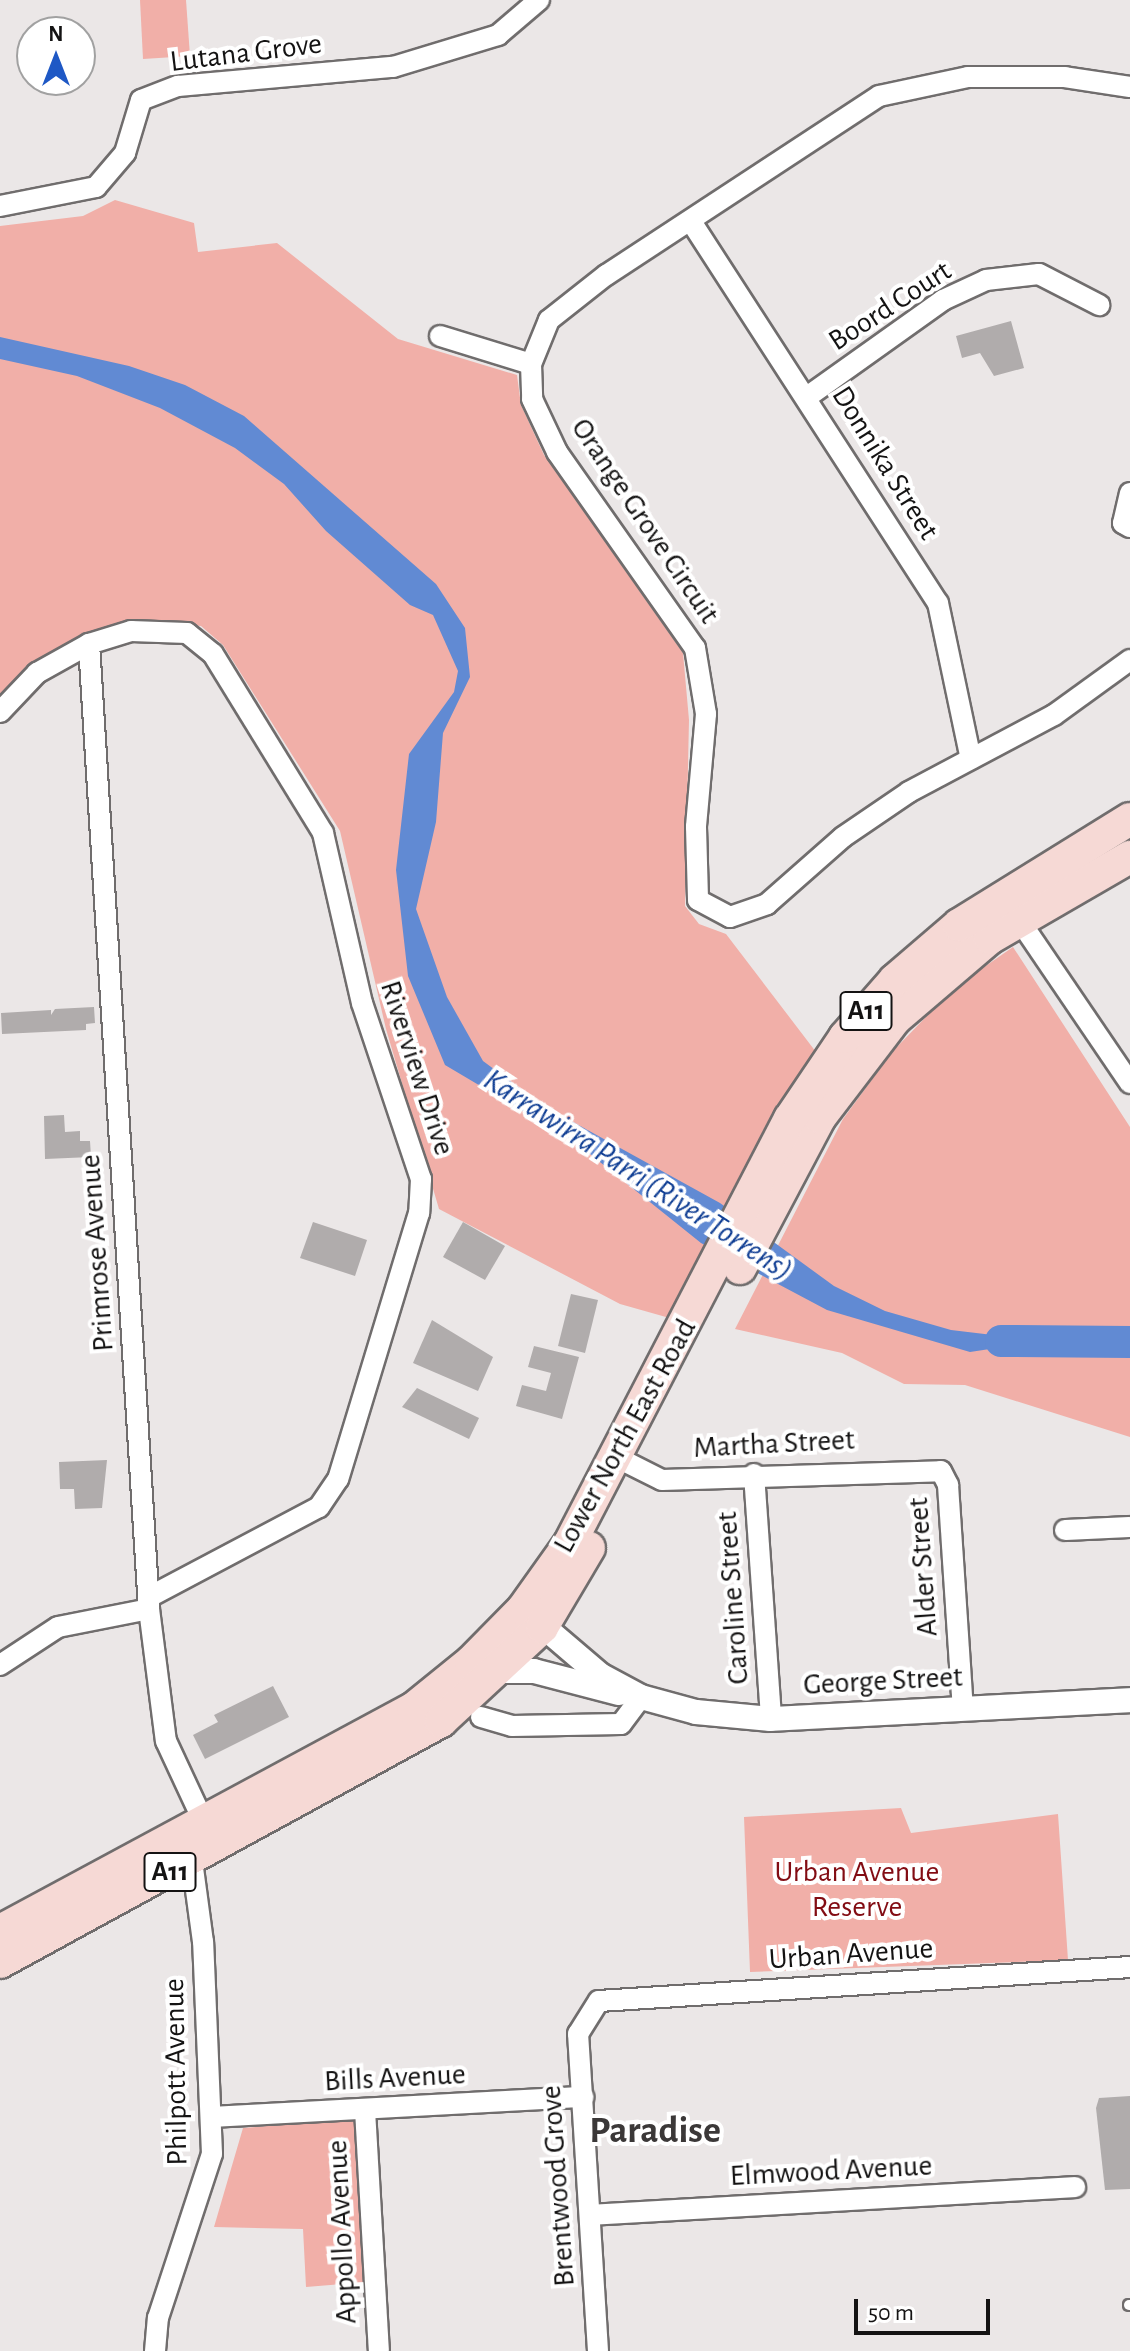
<!DOCTYPE html>
<html>
<head>
<meta charset="utf-8">
<style>
  body { margin:0 }
  #map { position:relative; width:1130px; height:2351px; overflow:hidden; background:#ebe7e7; font-family:"Alegreya Sans",sans-serif }
  div>[style] { position:absolute }
  [style*='--x'] { left:calc(var(--x)*1px); top:calc(var(--y)*1px); width:calc(var(--w)*1px); rotate:calc(var(--a)*1deg) }
  .green>* { inset:0; background:#f1afa8 }
  .water>* { inset:0; background:#618ad3 }
  .river>* { height:32px; margin:-16px; padding:0 16px; transform-origin:16px; border-radius:16px; background:#618ad3 }
  .building>* { inset:0; background:#b0acac }
  .roads { filter:drop-shadow(2px 0 #706d6d) drop-shadow(-2px 0 #706d6d) drop-shadow(0 2px #706d6d) drop-shadow(0 -2px #706d6d) }
  .service>* { height:10px; margin:-5px; padding:0 5px; transform-origin:5px; border-radius:5px; background:#fff }
  .minor>* { height:20px; margin:-10px; padding:0 10px; transform-origin:10px; border-radius:10px; background:#fff }
  .tertiary>* { height:24px; margin:-12px; padding:0 12px; transform-origin:12px; border-radius:12px; background:#fff }
  .primary>* { height:32px; margin:-16px; padding:0 16px; transform-origin:16px; border-radius:16px; background:#f6d9d5 }
  span { translate:-50% -50%; white-space:nowrap; text-align:center; line-height:1.15; -webkit-text-stroke:8px #fff; paint-order:stroke }
  .shield-label span { padding:2px 6px; background:#fff; border:2px solid; border-radius:6px; -webkit-text-stroke-width:0 }
  .shield-label { font-size:28px; color:#141313; font-weight:700 }
  .street-label { font-size:30px; color:#141313 }
  .park-label { font-size:30px; color:#820c13 }
  .water-label { font-size:32px; color:#113f94; font-style:italic }
  .district-label { font-size:38px; color:#3b3838; font-weight:700 }
  .north { position:absolute; left:16px; top:16px; width:80px; height:80px; box-sizing:border-box; background:#fff; border:2px solid #a1a1a1; border-radius:50%; rotate:0deg; font-size:22px; font-weight:700; line-height:32px; text-align:center; color:#141313 }
  .north::after { content:''; display:block; margin:auto; width:28px; height:36px; background:#1e58c5; clip-path:polygon(50% 0,100% 100%,50% 72%,0 100%) }
  .scale { position:absolute; left:854px; top:2299px; width:136px; height:36px; box-sizing:border-box; border:4px solid #141313; border-top:0; padding-left:10px; font-size:24px; line-height:28px; white-space:nowrap; color:#141313; -webkit-text-stroke:6px #fff; paint-order:stroke }
</style>
</head>
<body>
<div id="map">
  <div class="green">
    <div style="clip-path:polygon(140px 0,186px 0,190px 56px,143px 59px)"></div>
    <div style="clip-path:polygon(115px 200px,194px 223px,198px 252px,277px 243px,398px 339px,517px 375px,521px 405px,544px 455px,683px 653px,689px 720px,685px 906px,699px 924px,726px 934px,816px 1052px,673px 1319px,620px 1304px,439px 1209px,386px 1029px,340px 831px,223px 645px,201px 626px,132px 619px,87px 633px,36px 661px,0 699px,0 226px,83px 216px)"></div>
    <div style="clip-path:polygon(1013px 947px,1130px 1127px,1130px 1437px,965px 1385px,904px 1384px,842px 1353px,735px 1329px,843px 1119px,893px 1051px,954px 988px)"></div>
    <div style="clip-path:polygon(901px 1808px,911px 1833px,1058px 1814px,1068px 1960px,750px 1972px,744px 1817px)"></div>
    <div style="clip-path:polygon(356px 2119px,367px 2282px,306px 2287px,303px 2229px,214px 2227px,243px 2128px)"></div>
  </div>
  <div class="water">
    <div style="clip-path:polygon(0 337px,129px 366px,185px 385px,244px 416px,436px 584px,465px 628px,470px 677px,443px 733px,436px 822px,416px 909px,447px 997px,483px 1061px,544px 1106px,720px 1203px,834px 1286px,885px 1311px,951px 1330px,1044px 1341px,970px 1352px,827px 1310px,701px 1243px,575px 1142px,445px 1065px,408px 976px,396px 870px,409px 754px,454px 692px,458px 671px,433px 615px,410px 605px,326px 531px,284px 484px,235px 448px,160px 408px,77px 376px,0 359px)"></div>
  </div>
  <div class="river">
    <div style="--x:1001;--y:1341;--w:129;--a:0.4"></div>
  </div>
  <div class="building">
    <div style="clip-path:polygon(1011px 321px,1024px 368px,994px 376px,980px 353px,962px 358px,956px 336px)"></div>
    <div style="clip-path:polygon(94px 1007px,95px 1023px,86px 1024px,86px 1030px,2px 1034px,1px 1013px,51px 1010px,51px 1015px,55px 1009px)"></div>
    <div style="clip-path:polygon(64px 1115px,65px 1132px,80px 1131px,80px 1141px,90px 1141px,91px 1157px,45px 1159px,44px 1116px)"></div>
    <div style="clip-path:polygon(313px 1222px,367px 1240px,355px 1276px,300px 1258px)"></div>
    <div style="clip-path:polygon(463px 1222px,505px 1246px,485px 1280px,443px 1257px)"></div>
    <div style="clip-path:polygon(571px 1294px,598px 1300px,585px 1353px,558px 1346px)"></div>
    <div style="clip-path:polygon(432px 1320px,493px 1357px,478px 1391px,413px 1363px)"></div>
    <div style="clip-path:polygon(534px 1346px,579px 1357px,562px 1419px,516px 1406px,522px 1385px,546px 1391px,551px 1373px,528px 1367px)"></div>
    <div style="clip-path:polygon(417px 1388px,479px 1418px,469px 1439px,402px 1407px)"></div>
    <div style="clip-path:polygon(107px 1460px,102px 1508px,75px 1509px,74px 1489px,60px 1489px,59px 1462px)"></div>
    <div style="clip-path:polygon(273px 1686px,289px 1717px,205px 1759px,193px 1735px,218px 1722px,214px 1715px)"></div>
    <div style="clip-path:polygon(1130px 2096px,1130px 2189px,1105px 2190px,1096px 2108px,1099px 2098px)"></div>
  </div>
  <div class="roads">
    <div class="service">
      <div style="--x:1129;--y:2305;--w:1;--a:0"></div>
    </div>
    <div class="minor">
      <div style="--x:1130;--y:87;--w:66;--a:-171.3"></div>
      <div style="--x:1065;--y:77;--w:97;--a:180"></div>
      <div style="--x:968;--y:77;--w:91;--a:167.9"></div>
      <div style="--x:879;--y:96;--w:326;--a:146.7"></div>
      <div style="--x:606;--y:275;--w:73;--a:141.7"></div>
      <div style="--x:549;--y:320;--w:48;--a:112.2"></div>
      <div style="--x:531;--y:364;--w:35;--a:88"></div>
      <div style="--x:532;--y:399;--w:59;--a:64.7"></div>
      <div style="--x:557;--y:452;--w:240;--a:54.9"></div>
      <div style="--x:695;--y:648;--w:67;--a:80.5"></div>
      <div style="--x:706;--y:714;--w:113;--a:95.1"></div>
      <div style="--x:696;--y:827;--w:73;--a:88.4"></div>
      <div style="--x:698;--y:900;--w:36;--a:28"></div>
      <div style="--x:730;--y:917;--w:39;--a:-19"></div>
      <div style="--x:767;--y:904;--w:101;--a:-41.4"></div>
      <div style="--x:843;--y:837;--w:80;--a:-34.3"></div>
      <div style="--x:909;--y:792;--w:164;--a:-28"></div>
      <div style="--x:1054;--y:715;--w:94;--a:-35.9"></div>
      <div style="--x:0;--y:206;--w:98;--a:-11.2"></div>
      <div style="--x:96;--y:187;--w:45;--a:-49.5"></div>
      <div style="--x:125;--y:153;--w:55;--a:-73.2"></div>
      <div style="--x:141;--y:100;--w:40;--a:-21"></div>
      <div style="--x:178;--y:86;--w:216;--a:-5.1"></div>
      <div style="--x:393;--y:67;--w:110;--a:-16.9"></div>
      <div style="--x:498;--y:35;--w:54;--a:-40.5"></div>
      <div style="--x:692;--y:223;--w:453;--a:57.1"></div>
      <div style="--x:938;--y:603;--w:159;--a:78.1"></div>
      <div style="--x:440;--y:336;--w:95;--a:17.1"></div>
      <div style="--x:807;--y:397;--w:167;--a:-35.5"></div>
      <div style="--x:943;--y:300;--w:47;--a:-24.9"></div>
      <div style="--x:986;--y:280;--w:53;--a:-6.5"></div>
      <div style="--x:1039;--y:274;--w:68;--a:27.3"></div>
      <div style="--x:1130;--y:493;--w:31;--a:103"></div>
      <div style="--x:1123;--y:523;--w:8;--a:30"></div>
      <div style="--x:89;--y:644;--w:967;--a:86.44"></div>
      <div style="--x:149;--y:1609;--w:133;--a:82.7"></div>
      <div style="--x:166;--y:1741;--w:99;--a:65"></div>
      <div style="--x:0;--y:712;--w:54;--a:-46.5"></div>
      <div style="--x:37;--y:673;--w:60;--a:-29.1"></div>
      <div style="--x:89;--y:644;--w:44;--a:-17.2"></div>
      <div style="--x:131;--y:631;--w:56;--a:2"></div>
      <div style="--x:187;--y:633;--w:33;--a:39"></div>
      <div style="--x:213;--y:654;--w:210;--a:58.4"></div>
      <div style="--x:323;--y:833;--w:174;--a:77.1"></div>
      <div style="--x:362;--y:1003;--w:186;--a:71.5"></div>
      <div style="--x:421;--y:1179;--w:34;--a:93"></div>
      <div style="--x:419;--y:1213;--w:278;--a:106.9"></div>
      <div style="--x:338;--y:1479;--w:34;--a:124"></div>
      <div style="--x:319;--y:1507;--w:192;--a:152.1"></div>
      <div style="--x:1013;--y:911;--w:208;--a:55.8"></div>
      <div style="--x:616;--y:1457;--w:51;--a:26.6"></div>
      <div style="--x:662;--y:1480;--w:279;--a:-1.8"></div>
      <div style="--x:941;--y:1471;--w:16;--a:63"></div>
      <div style="--x:948;--y:1485;--w:225;--a:86.2"></div>
      <div style="--x:754;--y:1474;--w:246;--a:86"></div>
      <div style="--x:1065;--y:1530;--w:65;--a:-2.6"></div>
      <div style="--x:0;--y:1665;--w:69;--a:-33.2"></div>
      <div style="--x:58;--y:1627;--w:93;--a:-11.2"></div>
      <div style="--x:481;--y:1717;--w:32;--a:16"></div>
      <div style="--x:512;--y:1726;--w:109;--a:-1.1"></div>
      <div style="--x:621;--y:1724;--w:34;--a:-53"></div>
      <div style="--x:365;--y:2110;--w:241;--a:86.7"></div>
      <div style="--x:212;--y:2117;--w:372;--a:-3.1"></div>
      <div style="--x:590;--y:2215;--w:486;--a:-3.3"></div>
      <div style="--x:155;--y:2351;--w:33;--a:-85"></div>
      <div style="--x:158;--y:2318;--w:173;--a:-71.8"></div>
      <div style="--x:212;--y:2154;--w:212;--a:-92.4"></div>
      <div style="--x:203;--y:1942;--w:97;--a:-97.7"></div>
      <div style="--x:598;--y:2351;--w:318;--a:-93.6"></div>
      <div style="--x:578;--y:2034;--w:39;--a:-58"></div>
      <div style="--x:599;--y:2001;--w:532;--a:-3.66"></div>
    </div>
    <div class="tertiary">
      <div style="--x:531;--y:1616;--w:91;--a:40.5"></div>
      <div style="--x:600;--y:1675;--w:47;--a:28.2"></div>
      <div style="--x:641;--y:1697;--w:57;--a:15.3"></div>
      <div style="--x:696;--y:1712;--w:75;--a:5.3"></div>
      <div style="--x:771;--y:1719;--w:360;--a:-3"></div>
      <div style="--x:499;--y:1671;--w:35;--a:0"></div>
      <div style="--x:534;--y:1671;--w:88;--a:14.5"></div>
    </div>
    <div class="primary">
      <div style="--x:740;--y:1268;--w:171;--a:-62.1"></div>
      <div style="--x:820;--y:1117;--w:123;--a:-52.6"></div>
      <div style="--x:895;--y:1019;--w:125;--a:-40.5"></div>
      <div style="--x:990;--y:938;--w:162;--a:-30.1"></div>
      <div style="--x:0;--y:1931;--w:469;--a:-28.3"></div>
      <div style="--x:413;--y:1709;--w:75;--a:-39"></div>
      <div style="--x:471;--y:1662;--w:74;--a:-45.5"></div>
      <div style="--x:523;--y:1609;--w:81;--a:-54.5"></div>
      <div style="--x:570;--y:1543;--w:478;--a:-62.6"></div>
      <div style="--x:790;--y:1119;--w:99;--a:-56.1"></div>
      <div style="--x:845;--y:1037;--w:76;--a:-48.7"></div>
      <div style="--x:895;--y:980;--w:84;--a:-40.7"></div>
      <div style="--x:959;--y:925;--w:201;--a:-31.8"></div>
      <div style="--x:0;--y:1962;--w:503;--a:-28.66"></div>
      <div style="--x:441;--y:1721;--w:138;--a:-42.9"></div>
      <div style="--x:542;--y:1627;--w:92;--a:-59.3"></div>
    </div>
  </div>
  <div class="shield-label">
    <span style="left:866px;top:1011px">A11</span>
    <span style="left:170px;top:1872px">A11</span>
  </div>
  <div class="street-label">
    <span style="left:246px;top:53px;rotate:-7deg">Lutana Grove</span>
    <span style="left:890px;top:306px;rotate:-33deg">Boord Court</span>
    <span style="left:885px;top:463px;rotate:58deg">Donnika Street</span>
    <span style="left:645px;top:521px;rotate:56deg">Orange Grove Circuit</span>
    <span style="left:417px;top:1068px;rotate:72deg">Riverview Drive</span>
    <span style="left:97px;top:1253px;rotate:-94deg">Primrose Avenue</span>
    <span style="left:625px;top:1436px;rotate:-61deg">Lower North East Road</span>
    <span style="left:774px;top:1444px;rotate:-3deg">Martha Street</span>
    <span style="left:923px;top:1567px;rotate:-94deg">Alder Street</span>
    <span style="left:733px;top:1598px;rotate:-94deg">Caroline Street</span>
    <span style="left:883px;top:1681px;rotate:-3deg">George Street</span>
    <span style="left:851px;top:1954px;rotate:-4deg">Urban Avenue</span>
    <span style="left:176px;top:2072px;rotate:-91deg">Philpott Avenue</span>
    <span style="left:395px;top:2078px;rotate:-3deg">Bills Avenue</span>
    <span style="left:831px;top:2171px;rotate:-3deg">Elmwood Avenue</span>
    <span style="left:558px;top:2186px;rotate:-94deg">Brentwood Grove</span>
    <span style="left:342px;top:2232px;rotate:-93deg">Appollo Avenue</span>
  </div>
  <div class="park-label">
    <span style="left:857px;top:1889px">Urban Avenue<br>Reserve</span>
  </div>
  <div class="water-label">
    <span style="left:638px;top:1175px;rotate:33deg">Karrawirra Parri (River Torrens)</span>
  </div>
  <div class="district-label">
    <span style="left:655px;top:2132px">Paradise</span>
  </div>
  <div class="north">N</div>
  <div class="scale">50 m</div>
</div>
</body>
</html>
